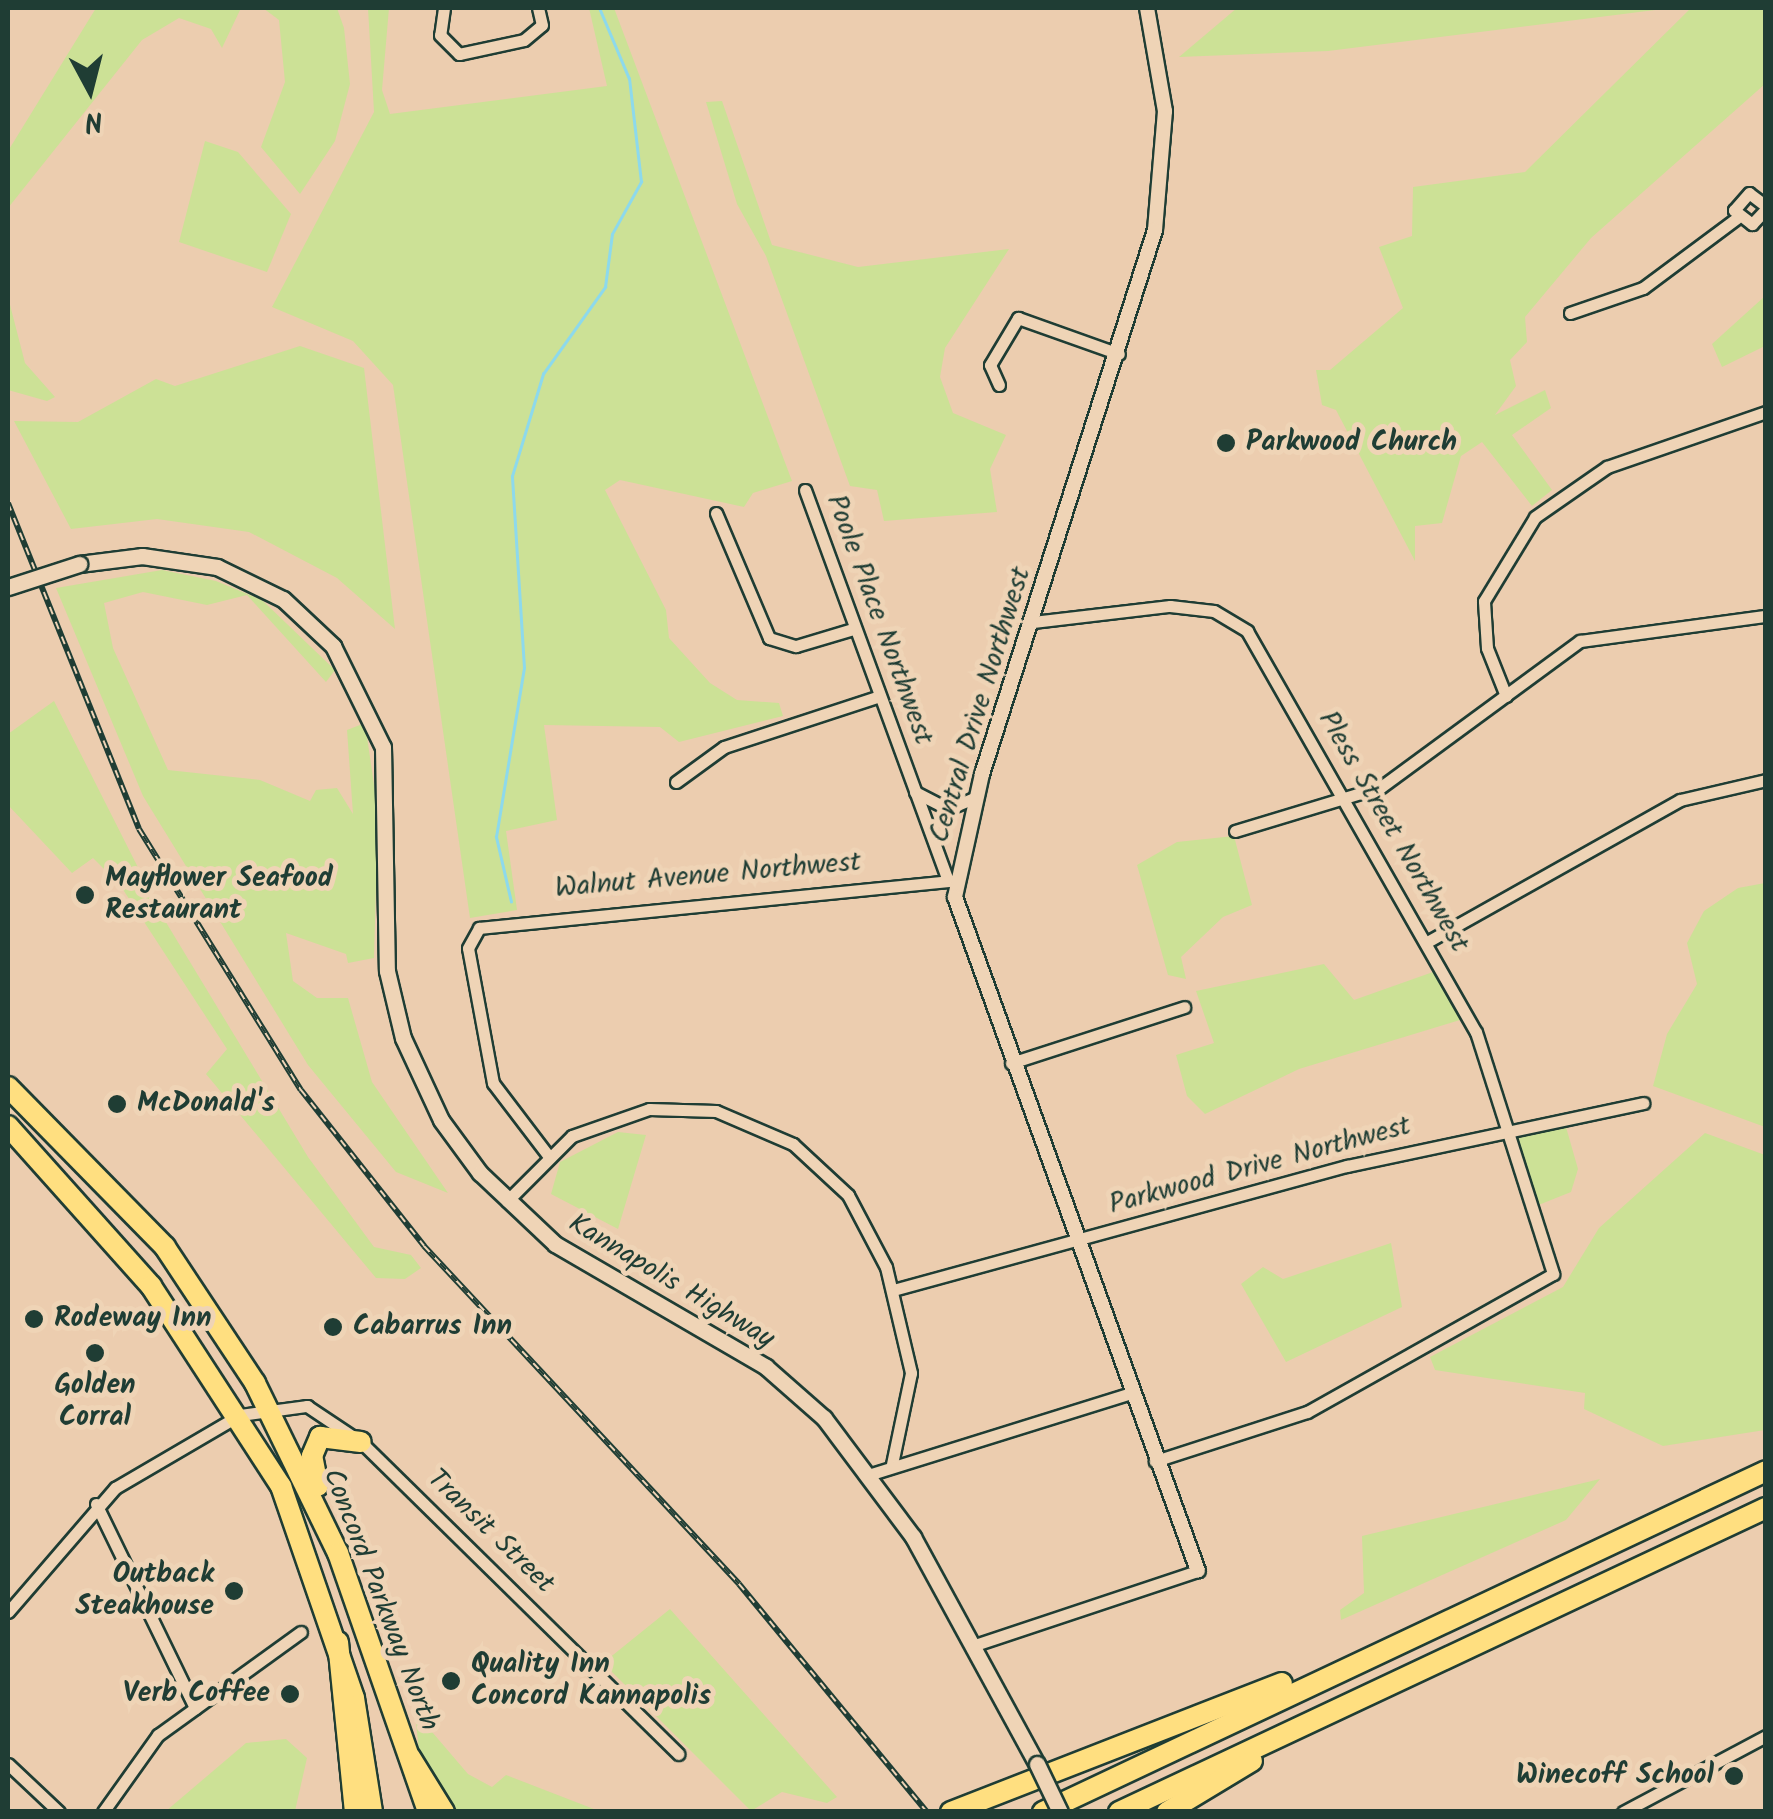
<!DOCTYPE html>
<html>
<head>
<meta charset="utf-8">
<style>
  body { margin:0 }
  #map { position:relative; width:1773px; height:1819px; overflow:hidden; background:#eccdaf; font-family:Kalam,sans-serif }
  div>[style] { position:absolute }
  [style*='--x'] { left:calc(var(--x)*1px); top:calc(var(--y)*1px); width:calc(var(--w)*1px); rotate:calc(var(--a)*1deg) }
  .green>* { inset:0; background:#cce196 }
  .stream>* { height:2.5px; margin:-1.25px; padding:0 1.25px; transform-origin:1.25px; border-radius:1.25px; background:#8dd9ec }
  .roads { filter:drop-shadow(2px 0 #1f3d34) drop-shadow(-2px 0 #1f3d34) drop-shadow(0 2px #1f3d34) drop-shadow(0 -2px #1f3d34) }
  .minor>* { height:11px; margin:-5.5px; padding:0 5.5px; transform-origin:5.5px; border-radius:5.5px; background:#efd4b6 }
  .tertiary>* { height:14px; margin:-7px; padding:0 7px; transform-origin:7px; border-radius:7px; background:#efd4b6 }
  .secondary>* { height:15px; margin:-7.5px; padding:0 7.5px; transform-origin:7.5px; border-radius:7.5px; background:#efd4b6 }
  .trunk>* { height:20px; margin:-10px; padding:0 10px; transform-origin:10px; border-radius:10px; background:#ffdf80 }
  .motorway>* { height:20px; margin:-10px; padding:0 10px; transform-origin:10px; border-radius:10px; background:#ffdf80 }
  .rail>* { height:6px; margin-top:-3px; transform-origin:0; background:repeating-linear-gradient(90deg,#efd4b6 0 8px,#1f3d34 0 16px); box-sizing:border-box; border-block:2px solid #1f3d34 }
  .bridges { filter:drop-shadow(2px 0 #1f3d34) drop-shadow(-2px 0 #1f3d34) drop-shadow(0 2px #1f3d34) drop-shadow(0 -2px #1f3d34) }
  .secondary-bridge>* { height:15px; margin:-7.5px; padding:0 7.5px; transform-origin:7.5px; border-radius:7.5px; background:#efd4b6 }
  .dots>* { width:28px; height:28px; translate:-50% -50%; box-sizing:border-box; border:5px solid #efd4b6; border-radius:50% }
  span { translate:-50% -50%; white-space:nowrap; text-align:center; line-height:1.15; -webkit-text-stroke:10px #efd4b6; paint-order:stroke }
  .poi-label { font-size:28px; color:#1f3d34; font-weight:700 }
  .left { translate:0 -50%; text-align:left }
  .right { translate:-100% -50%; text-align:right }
  .street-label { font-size:28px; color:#1f3d34 }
  .frame { position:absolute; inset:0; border:10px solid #1f3d34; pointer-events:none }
  .north { position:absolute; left:40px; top:40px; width:100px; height:100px; -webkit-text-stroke:8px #efd4b6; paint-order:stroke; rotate:173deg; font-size:28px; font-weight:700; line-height:40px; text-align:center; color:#1f3d34 }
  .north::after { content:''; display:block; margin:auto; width:35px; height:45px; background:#1f3d34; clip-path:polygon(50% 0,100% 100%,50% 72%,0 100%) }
</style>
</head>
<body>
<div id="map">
  <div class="green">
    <div style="clip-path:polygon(96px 8px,241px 8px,222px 48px,211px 29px,179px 18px,142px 40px,8px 208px,8px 151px)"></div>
    <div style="clip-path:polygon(263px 8px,337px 8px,344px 28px,350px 84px,335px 141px,300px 194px,261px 147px,285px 82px,279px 20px)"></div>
    <div style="clip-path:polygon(368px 8px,389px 8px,382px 90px,390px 114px,607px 86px,589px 8px,614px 8px,792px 481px,753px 493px,744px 507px,620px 480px,605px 490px,666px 610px,669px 638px,710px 683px,737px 700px,779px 703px,783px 716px,679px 742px,660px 727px,544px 725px,557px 820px,506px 831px,517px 910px,470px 918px,393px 385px,353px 341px,272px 307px,374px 112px)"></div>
    <div style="clip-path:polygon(1237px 8px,1671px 8px,1328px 51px,1179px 57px)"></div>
    <div style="clip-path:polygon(1691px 8px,1765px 8px,1765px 84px,1591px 238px,1525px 317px,1527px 342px,1510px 360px,1516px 386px,1495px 415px,1545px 390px,1551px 408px,1512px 435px,1552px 490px,1532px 506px,1482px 442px,1461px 456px,1442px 523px,1415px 526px,1415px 561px,1336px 410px,1322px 405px,1316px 370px,1330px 370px,1403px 308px,1379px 247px,1412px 236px,1413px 187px,1525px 172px)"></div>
    <div style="clip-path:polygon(722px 101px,772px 245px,858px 267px,1009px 249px,945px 348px,940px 377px,953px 413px,1006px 435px,990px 469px,997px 512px,884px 521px,877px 490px,850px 486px,766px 256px,737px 204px,706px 102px)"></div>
    <div style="clip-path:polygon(205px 141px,238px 152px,291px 214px,267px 272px,179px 242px)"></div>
    <div style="clip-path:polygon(1765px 296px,1765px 346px,1722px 367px,1712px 344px)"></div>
    <div style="clip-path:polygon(8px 297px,25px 363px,55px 397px,47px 401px,8px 390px)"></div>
    <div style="clip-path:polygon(300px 346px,364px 368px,395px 629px,337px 578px,249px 532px,157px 519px,71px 529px,14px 421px,78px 422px,156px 379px,175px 386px)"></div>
    <div style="clip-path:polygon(162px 570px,216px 581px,262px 600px,335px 670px,326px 682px,247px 595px,207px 605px,143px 592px,104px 603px,113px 648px,168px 770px,260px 780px,310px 801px,316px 790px,337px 788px,353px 814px,347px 730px,365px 723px,378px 812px,374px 958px,348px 963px,346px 954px,286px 933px,293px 981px,317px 998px,348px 998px,372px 1082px,448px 1193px,396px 1172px,308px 1065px,143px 796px,56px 588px)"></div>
    <div style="clip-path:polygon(54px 701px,164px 919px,308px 1157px,374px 1247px,411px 1255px,421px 1268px,405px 1279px,376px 1278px,206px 1074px,227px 1049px,120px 885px,93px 858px,72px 873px,8px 805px,8px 734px)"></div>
    <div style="clip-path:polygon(1234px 836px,1252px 905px,1223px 917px,1181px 957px,1186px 979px,1168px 975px,1137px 865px,1177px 842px)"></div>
    <div style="clip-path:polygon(1765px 883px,1766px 883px,1765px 1127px,1653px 1086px,1667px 1034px,1697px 984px,1687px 943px,1704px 911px,1738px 888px)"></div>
    <div style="clip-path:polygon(1324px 964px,1354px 1000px,1433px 972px,1460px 1020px,1299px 1069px,1205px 1114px,1187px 1096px,1176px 1055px,1214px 1043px,1196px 991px)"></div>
    <div style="clip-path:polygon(1566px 1127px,1578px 1169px,1571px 1192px,1536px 1206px,1518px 1138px)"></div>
    <div style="clip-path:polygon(618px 1132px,646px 1135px,618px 1229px,551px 1194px,560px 1162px)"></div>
    <div style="clip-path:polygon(1705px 1133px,1765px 1155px,1765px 1430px,1663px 1446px,1584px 1409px,1585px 1393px,1435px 1370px,1430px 1357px,1563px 1287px,1599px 1228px)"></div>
    <div style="clip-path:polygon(1391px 1243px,1402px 1307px,1286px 1362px,1241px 1284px,1263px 1267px,1283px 1279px)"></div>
    <div style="clip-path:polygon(1600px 1479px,1566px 1520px,1341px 1620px,1340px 1610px,1364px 1593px,1362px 1536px)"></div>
    <div style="clip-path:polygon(670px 1609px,837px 1797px,827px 1803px,782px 1792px,751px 1811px,603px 1663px)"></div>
    <div style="clip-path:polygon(415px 1712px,468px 1774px,492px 1787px,506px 1775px,599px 1811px,449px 1811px,419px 1752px)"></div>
    <div style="clip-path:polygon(286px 1739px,307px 1758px,295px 1811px,166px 1811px,246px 1743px)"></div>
  </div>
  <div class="stream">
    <div style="--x:511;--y:902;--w:67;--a:-103"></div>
    <div style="--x:496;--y:837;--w:171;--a:-80.6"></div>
    <div style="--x:524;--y:668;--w:192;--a:-93.6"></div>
    <div style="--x:512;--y:476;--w:107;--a:-73.1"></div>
    <div style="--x:543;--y:374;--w:107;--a:-54.5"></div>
    <div style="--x:605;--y:287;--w:53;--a:-82.5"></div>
    <div style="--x:612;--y:234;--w:60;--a:-60.9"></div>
    <div style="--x:641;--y:182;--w:104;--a:-96.6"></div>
    <div style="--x:629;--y:79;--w:77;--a:-112.9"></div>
  </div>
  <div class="roads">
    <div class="minor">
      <div style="--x:444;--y:8;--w:27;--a:98"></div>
      <div style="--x:440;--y:35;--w:27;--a:45"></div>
      <div style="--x:459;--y:54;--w:66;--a:-12.2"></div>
      <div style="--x:524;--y:40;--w:23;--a:-40"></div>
      <div style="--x:542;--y:25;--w:17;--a:-103"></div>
      <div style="--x:1766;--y:206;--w:21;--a:-143"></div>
      <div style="--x:1749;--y:193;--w:23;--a:131"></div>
      <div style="--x:1734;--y:210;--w:23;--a:38"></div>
      <div style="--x:1752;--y:224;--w:21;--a:-47"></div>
      <div style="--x:1570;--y:313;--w:77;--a:-18.9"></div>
      <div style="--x:1643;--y:288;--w:117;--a:-36.7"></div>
      <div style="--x:999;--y:385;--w:22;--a:-114"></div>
      <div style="--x:990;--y:365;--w:55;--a:-59.2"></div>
      <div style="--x:1018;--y:318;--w:107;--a:19.6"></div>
      <div style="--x:805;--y:490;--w:415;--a:69.9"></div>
      <div style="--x:716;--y:513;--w:136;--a:67"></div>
      <div style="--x:769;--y:638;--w:28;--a:17"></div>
      <div style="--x:796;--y:646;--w:59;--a:-16.6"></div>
      <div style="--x:1033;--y:622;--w:138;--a:-6.7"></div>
      <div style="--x:1170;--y:606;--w:44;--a:6.5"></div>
      <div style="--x:1214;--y:611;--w:39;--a:31"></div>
      <div style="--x:1247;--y:631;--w:462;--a:60.3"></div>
      <div style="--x:1476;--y:1032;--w:254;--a:72.3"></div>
      <div style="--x:1553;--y:1274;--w:282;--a:150.7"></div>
      <div style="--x:1307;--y:1412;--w:160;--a:162.1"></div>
      <div style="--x:1506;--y:696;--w:52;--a:-111.6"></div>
      <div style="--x:1487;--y:648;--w:47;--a:-93.7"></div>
      <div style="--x:1484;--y:601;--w:98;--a:-58.7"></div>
      <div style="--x:1535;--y:517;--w:88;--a:-34.8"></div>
      <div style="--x:1607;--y:467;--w:168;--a:-19.1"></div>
      <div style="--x:676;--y:782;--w:59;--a:-36.1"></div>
      <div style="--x:724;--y:747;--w:164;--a:-18.1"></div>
      <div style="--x:915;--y:792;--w:37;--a:27"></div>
      <div style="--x:948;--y:809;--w:30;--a:-23"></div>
      <div style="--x:1235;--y:831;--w:152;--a:-16.8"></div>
      <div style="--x:1381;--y:787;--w:247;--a:-36.3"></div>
      <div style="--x:1580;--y:641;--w:188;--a:-7.7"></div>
      <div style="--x:1427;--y:942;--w:290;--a:-29.3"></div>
      <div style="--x:1680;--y:800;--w:88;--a:-13.1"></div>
      <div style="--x:1011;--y:1063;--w:182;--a:-17.9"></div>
      <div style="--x:547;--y:1154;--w:89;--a:-127.3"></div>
      <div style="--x:493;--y:1083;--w:137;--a:-100.5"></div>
      <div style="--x:468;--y:948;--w:23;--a:-61"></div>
      <div style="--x:479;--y:928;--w:479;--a:-5.7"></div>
      <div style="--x:507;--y:1201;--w:92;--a:-45"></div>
      <div style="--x:572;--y:1136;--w:82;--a:-19.3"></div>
      <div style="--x:649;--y:1109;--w:67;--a:1.7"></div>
      <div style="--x:716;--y:1111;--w:84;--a:23.2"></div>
      <div style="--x:793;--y:1144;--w:75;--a:42.8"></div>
      <div style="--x:848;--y:1195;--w:81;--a:62.2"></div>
      <div style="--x:886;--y:1267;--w:109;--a:76.7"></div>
      <div style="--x:911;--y:1373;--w:93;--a:101.8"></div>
      <div style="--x:893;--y:1290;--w:471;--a:-15.3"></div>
      <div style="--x:1347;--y:1166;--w:303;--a:-12"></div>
      <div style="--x:871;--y:1474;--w:272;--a:-17.3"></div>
      <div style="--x:96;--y:1504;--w:227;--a:64.1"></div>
      <div style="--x:8;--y:1612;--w:164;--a:-49.2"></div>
      <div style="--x:115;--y:1488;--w:145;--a:-30.3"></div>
      <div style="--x:240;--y:1415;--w:68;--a:-7.7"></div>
      <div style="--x:307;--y:1406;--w:65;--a:33.7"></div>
      <div style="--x:361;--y:1442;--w:445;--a:44.5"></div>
      <div style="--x:975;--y:1645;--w:235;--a:-18.4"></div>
      <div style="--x:8;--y:1764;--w:70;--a:43.3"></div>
      <div style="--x:103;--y:1812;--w:95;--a:-54.5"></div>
      <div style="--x:158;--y:1735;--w:176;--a:-35.8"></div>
      <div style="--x:1623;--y:1812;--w:162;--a:-28"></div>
    </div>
    <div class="tertiary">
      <div style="--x:1147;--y:8;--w:105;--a:80.1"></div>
      <div style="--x:1165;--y:111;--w:119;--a:94.8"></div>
      <div style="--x:1155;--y:230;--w:571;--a:107.64"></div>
      <div style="--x:982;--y:774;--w:126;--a:102.4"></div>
      <div style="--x:955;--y:897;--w:716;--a:70.17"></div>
    </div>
    <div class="secondary">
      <div style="--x:79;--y:564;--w:64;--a:-7.2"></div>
      <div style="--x:142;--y:556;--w:76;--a:8.3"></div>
      <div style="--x:217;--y:567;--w:73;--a:25.9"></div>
      <div style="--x:283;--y:599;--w:69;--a:43.2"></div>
      <div style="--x:333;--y:646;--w:113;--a:63.7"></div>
      <div style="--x:383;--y:747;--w:224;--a:89"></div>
      <div style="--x:387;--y:971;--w:69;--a:76.6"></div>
      <div style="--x:403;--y:1038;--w:90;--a:65.1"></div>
      <div style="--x:441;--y:1120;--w:66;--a:53.7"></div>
      <div style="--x:480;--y:1173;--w:103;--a:43.4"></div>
      <div style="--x:555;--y:1244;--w:244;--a:30.2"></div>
      <div style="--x:766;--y:1367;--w:77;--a:41.3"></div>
      <div style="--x:824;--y:1418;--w:149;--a:53.2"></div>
      <div style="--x:913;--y:1537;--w:259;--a:61.4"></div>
    </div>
    <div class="trunk">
      <div style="--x:8;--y:1087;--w:224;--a:45.5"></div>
      <div style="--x:165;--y:1247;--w:163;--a:56.5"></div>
      <div style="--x:255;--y:1383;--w:189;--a:64"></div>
      <div style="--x:338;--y:1553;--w:274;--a:70.8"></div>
      <div style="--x:8;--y:1126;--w:215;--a:48.2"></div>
      <div style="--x:151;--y:1286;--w:239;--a:57"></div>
      <div style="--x:281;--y:1486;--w:224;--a:71"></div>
      <div style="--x:354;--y:1698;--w:115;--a:81"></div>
      <div style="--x:318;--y:1486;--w:31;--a:-101"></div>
      <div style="--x:312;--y:1456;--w:21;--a:-67"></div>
      <div style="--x:320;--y:1437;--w:41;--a:7"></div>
    </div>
    <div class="motorway">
      <div style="--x:338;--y:1642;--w:171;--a:84.3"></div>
      <div style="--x:410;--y:1757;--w:65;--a:58.3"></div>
      <div style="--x:951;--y:1812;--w:355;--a:-21.3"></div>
      <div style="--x:1043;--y:1812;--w:799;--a:-25.25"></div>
      <div style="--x:1119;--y:1812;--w:715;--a:-25.17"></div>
      <div style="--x:1167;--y:1812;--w:99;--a:-31"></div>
    </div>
  </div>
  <div class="rail">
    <div style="--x:8;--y:503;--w:351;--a:68.1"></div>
    <div style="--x:139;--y:829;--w:307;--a:58.2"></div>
    <div style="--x:301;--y:1090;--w:199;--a:51.7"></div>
    <div style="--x:424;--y:1246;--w:462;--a:47"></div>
    <div style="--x:739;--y:1584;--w:296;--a:50.5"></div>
  </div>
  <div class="bridges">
    <div class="secondary-bridge">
      <div style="--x:8;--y:587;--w:75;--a:-17.9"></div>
      <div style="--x:1037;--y:1764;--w:53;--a:64.4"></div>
    </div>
  </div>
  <div class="dots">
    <div style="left:1226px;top:443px;background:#1f3d34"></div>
    <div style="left:85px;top:895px;background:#1f3d34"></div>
    <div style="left:117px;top:1104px;background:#1f3d34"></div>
    <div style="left:34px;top:1319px;background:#1f3d34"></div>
    <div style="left:333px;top:1327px;background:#1f3d34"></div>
    <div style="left:95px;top:1353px;background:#1f3d34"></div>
    <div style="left:234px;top:1591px;background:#1f3d34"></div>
    <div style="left:451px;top:1681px;background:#1f3d34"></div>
    <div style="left:290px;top:1694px;background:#1f3d34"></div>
    <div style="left:1734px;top:1776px;background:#1f3d34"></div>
  </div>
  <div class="poi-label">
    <span class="left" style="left:1246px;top:443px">Parkwood Church</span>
    <span class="left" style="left:105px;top:895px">Mayflower Seafood<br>Restaurant</span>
    <span class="left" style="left:137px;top:1104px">McDonald's</span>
    <span class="left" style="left:54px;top:1319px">Rodeway Inn</span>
    <span class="left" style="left:353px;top:1327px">Cabarrus Inn</span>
    <span style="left:95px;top:1402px">Golden<br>Corral</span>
    <span class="right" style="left:214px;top:1591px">Outback<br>Steakhouse</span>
    <span class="left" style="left:471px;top:1681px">Quality Inn<br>Concord Kannapolis</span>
    <span class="right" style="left:270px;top:1694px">Verb Coffee</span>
    <span class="right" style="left:1714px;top:1776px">Winecoff School</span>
  </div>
  <div class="street-label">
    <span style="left:879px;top:620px;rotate:70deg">Poole Place Northwest</span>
    <span style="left:981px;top:705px;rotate:-73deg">Central Drive Northwest</span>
    <span style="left:1393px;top:832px;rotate:60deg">Pless Street Northwest</span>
    <span style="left:708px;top:876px;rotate:-5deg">Walnut Avenue Northwest</span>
    <span style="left:1260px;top:1166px;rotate:-15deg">Parkwood Drive Northwest</span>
    <span style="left:671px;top:1282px;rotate:31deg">Kannapolis Highway</span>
    <span style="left:490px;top:1532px;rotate:44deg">Transit Street</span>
    <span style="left:380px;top:1600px;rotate:69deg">Concord Parkway North</span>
  </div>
  <div class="frame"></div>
  <div class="north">N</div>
</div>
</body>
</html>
